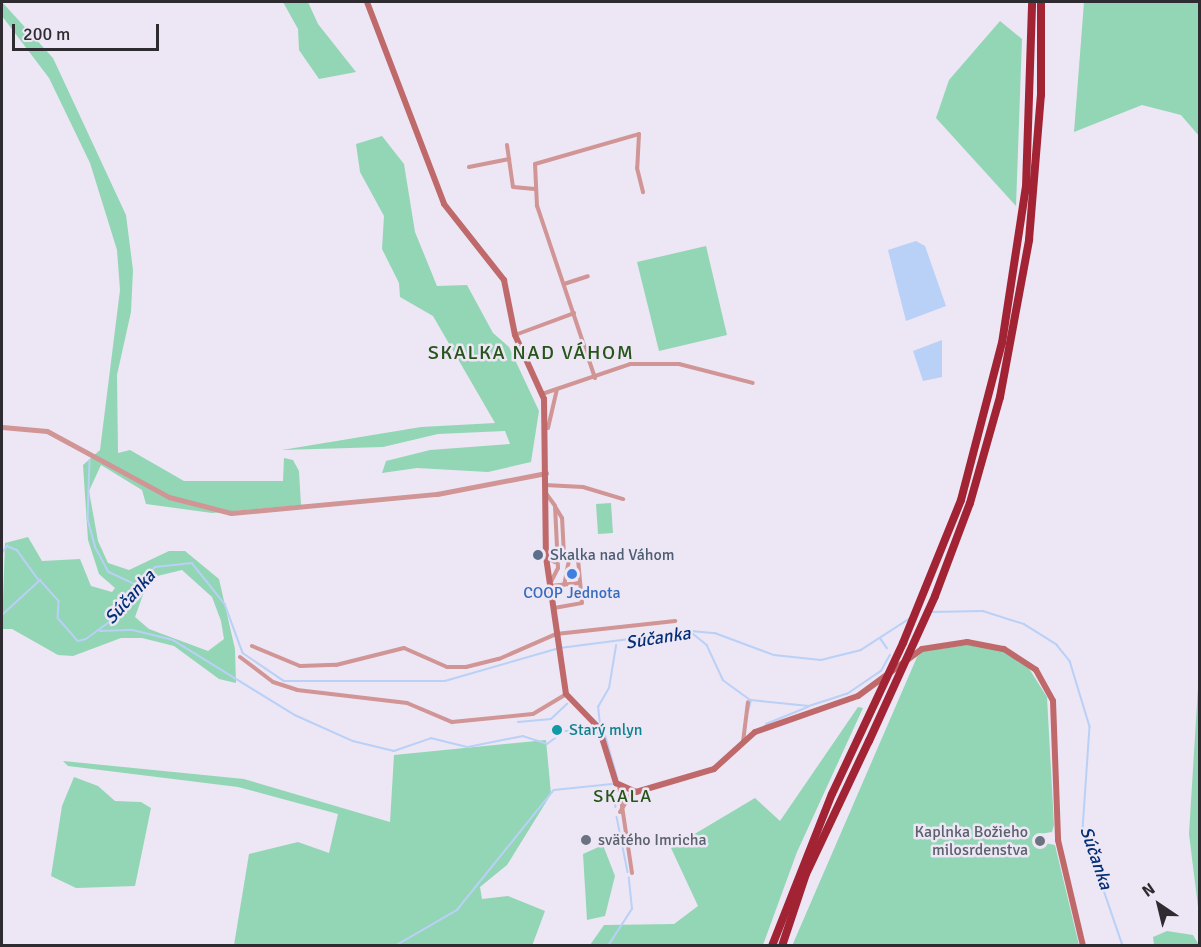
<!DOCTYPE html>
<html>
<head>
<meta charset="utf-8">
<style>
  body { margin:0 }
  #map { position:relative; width:1201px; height:947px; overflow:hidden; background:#ede6f4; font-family:Signika,sans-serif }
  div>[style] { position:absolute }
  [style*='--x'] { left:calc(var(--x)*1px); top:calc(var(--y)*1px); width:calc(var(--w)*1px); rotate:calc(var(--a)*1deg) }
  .green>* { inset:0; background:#93d6b6 }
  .water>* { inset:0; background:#b9d0f7 }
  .stream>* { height:1.5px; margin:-0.75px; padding:0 0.75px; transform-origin:0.75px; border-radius:0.75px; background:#b9d0f7 }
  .minor>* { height:4px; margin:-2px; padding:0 2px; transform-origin:2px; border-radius:2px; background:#d09594 }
  .tertiary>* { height:5px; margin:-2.5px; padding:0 2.5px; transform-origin:2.5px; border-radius:2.5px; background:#d09594 }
  .secondary>* { height:6px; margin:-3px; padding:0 3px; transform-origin:3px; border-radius:3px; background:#bf696b }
  .motorway>* { height:8px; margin:-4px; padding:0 4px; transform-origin:4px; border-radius:4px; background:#a22434 }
  .motorway-bridge>* { height:8px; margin:-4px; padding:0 4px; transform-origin:4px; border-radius:4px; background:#a22434 }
  .dots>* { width:16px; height:16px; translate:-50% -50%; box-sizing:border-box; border:3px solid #ede6f4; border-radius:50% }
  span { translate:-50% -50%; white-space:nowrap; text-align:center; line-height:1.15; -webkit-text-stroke:5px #ede6f4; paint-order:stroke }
  .service-label { font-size:16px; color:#4e5e75 }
  .left { translate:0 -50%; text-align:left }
  .shop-label { font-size:16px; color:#366cbe }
  .culture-label { font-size:16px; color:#0d838f }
  .worship-label { font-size:16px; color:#5b616d }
  .right { translate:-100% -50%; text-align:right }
  .water-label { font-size:18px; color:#032f77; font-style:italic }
  .neighbourhood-label { font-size:18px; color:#27541b; letter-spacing:1.5px }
  .quarter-label { font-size:20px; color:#27541b; letter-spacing:1.5px }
  .frame { position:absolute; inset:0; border:3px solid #2f2c31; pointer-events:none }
  .north { position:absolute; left:1129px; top:875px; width:60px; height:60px; -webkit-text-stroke:4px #ede6f4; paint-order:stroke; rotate:325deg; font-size:16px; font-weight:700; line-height:24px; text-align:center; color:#2f2c31 }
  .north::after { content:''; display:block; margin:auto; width:21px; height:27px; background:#2f2c31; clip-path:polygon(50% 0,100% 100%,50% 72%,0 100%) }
  .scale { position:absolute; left:12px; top:24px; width:147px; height:27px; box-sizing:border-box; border:3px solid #2f2c31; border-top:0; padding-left:8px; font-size:18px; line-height:21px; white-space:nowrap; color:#2f2c31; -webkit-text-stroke:4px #ede6f4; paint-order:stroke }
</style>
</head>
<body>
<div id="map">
  <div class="green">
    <div style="clip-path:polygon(evenodd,2px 2px,53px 58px,126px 215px,133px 270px,131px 312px,117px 375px,118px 453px,130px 450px,184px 481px,283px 481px,284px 458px,293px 460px,299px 471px,301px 505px,212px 513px,146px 504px,142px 490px,101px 465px,89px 491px,98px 541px,108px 563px,129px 570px,169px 551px,185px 551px,219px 579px,235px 649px,236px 683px,219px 679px,174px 646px,142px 638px,121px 638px,73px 656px,58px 655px,12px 629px,2px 629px,5px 543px,28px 537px,42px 561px,80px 559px,91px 586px,112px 592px,115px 588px,99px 574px,88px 540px,83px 465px,100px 450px,120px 290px,117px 250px,90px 163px,49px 78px,2px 16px,2px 2px,182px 570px,212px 597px,221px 621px,224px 639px,208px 651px,149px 629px,135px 617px,149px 578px,182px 570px)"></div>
    <div style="clip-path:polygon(283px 2px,308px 2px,318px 24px,356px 72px,319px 79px,299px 50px,298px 29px)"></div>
    <div style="clip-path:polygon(1084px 2px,1199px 2px,1199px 136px,1181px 115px,1142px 105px,1074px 132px)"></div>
    <div style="clip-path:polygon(1000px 21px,1022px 39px,1016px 206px,936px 118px,949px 80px)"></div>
    <div style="clip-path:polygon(382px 136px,404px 164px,415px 232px,437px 286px,467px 285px,493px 333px,509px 347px,539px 411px,531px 462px,488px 472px,417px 468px,382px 473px,386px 461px,430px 450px,510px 444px,505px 431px,438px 434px,383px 447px,282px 450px,421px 427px,495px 423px,433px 316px,400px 297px,399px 283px,382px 249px,384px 216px,360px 172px,356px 144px)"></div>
    <div style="clip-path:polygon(706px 246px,727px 335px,659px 351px,637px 262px)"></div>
    <div style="clip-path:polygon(611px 503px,613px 533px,598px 534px,596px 504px)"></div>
    <div style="clip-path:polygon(968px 645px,1004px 651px,1028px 667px,1047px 697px,1054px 825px,1052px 832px,1040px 834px,1040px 842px,1055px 845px,1079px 945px,792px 946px,917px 657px,924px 651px)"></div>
    <div style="clip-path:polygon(1199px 671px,1199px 915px,1189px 834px)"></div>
    <div style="clip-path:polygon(858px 707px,863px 708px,797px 852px,763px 945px,590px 945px,604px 925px,674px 924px,698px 906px,671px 848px,755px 798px,780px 821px)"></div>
    <div style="clip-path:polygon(546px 740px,551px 794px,507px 865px,480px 887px,482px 899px,508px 896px,545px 911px,532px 946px,234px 945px,249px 854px,298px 842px,329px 853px,338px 814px,238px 787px,68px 766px,63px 761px,244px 779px,390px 822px,394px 755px)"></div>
    <div style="clip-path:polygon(74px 777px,98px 786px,115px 801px,141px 802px,151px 808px,135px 886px,76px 888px,51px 876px,62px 806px)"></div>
    <div style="clip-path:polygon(603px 845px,615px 876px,605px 916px,587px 920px,583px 854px)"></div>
    <div style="clip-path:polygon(1167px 931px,1193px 935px,1199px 945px,1154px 945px,1153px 937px)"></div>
  </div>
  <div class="water">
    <div style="clip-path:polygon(916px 241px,925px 246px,946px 306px,906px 321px,888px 250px)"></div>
    <div style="clip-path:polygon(942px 340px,942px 377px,923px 381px,913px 351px)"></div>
  </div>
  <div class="stream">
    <div style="--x:90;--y:460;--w:59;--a:91.9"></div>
    <div style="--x:88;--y:519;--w:30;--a:75"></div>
    <div style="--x:96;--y:548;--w:27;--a:62"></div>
    <div style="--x:109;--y:572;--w:29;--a:25"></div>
    <div style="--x:2;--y:553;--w:9;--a:-54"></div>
    <div style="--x:7;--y:546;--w:11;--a:22"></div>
    <div style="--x:17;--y:550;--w:36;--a:54"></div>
    <div style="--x:931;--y:612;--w:52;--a:-1.1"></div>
    <div style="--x:983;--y:611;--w:43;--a:17.6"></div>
    <div style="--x:1024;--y:624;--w:39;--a:32"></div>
    <div style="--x:1057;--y:645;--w:21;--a:51"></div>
    <div style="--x:1070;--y:661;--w:69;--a:73.1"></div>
    <div style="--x:1090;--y:727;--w:102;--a:93.9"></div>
    <div style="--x:1083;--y:829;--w:124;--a:71.1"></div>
    <div style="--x:2;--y:615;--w:52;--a:-42.6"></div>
    <div style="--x:40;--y:580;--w:28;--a:48"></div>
    <div style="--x:59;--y:601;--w:17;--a:93"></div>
    <div style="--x:58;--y:618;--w:30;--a:49"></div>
    <div style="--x:78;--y:641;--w:8;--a:-14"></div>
    <div style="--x:86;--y:639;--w:27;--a:-36"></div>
    <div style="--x:108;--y:623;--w:73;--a:-50"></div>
    <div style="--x:155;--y:567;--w:37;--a:-6"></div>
    <div style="--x:192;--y:563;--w:53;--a:51.2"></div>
    <div style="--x:225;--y:604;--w:52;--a:69.8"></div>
    <div style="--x:243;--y:653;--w:50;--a:34.3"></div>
    <div style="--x:284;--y:681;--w:161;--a:0"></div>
    <div style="--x:445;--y:681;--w:116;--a:-16.1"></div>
    <div style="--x:100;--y:631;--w:33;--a:-2"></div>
    <div style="--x:133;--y:630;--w:41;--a:14"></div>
    <div style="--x:173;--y:640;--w:143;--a:31.6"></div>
    <div style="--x:295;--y:715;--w:64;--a:24.1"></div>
    <div style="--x:353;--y:741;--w:42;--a:13.7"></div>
    <div style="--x:394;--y:751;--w:39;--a:-19"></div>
    <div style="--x:431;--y:738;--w:38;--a:14"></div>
    <div style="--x:468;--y:747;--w:56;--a:-11.3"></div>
    <div style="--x:523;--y:736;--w:25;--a:18"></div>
    <div style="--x:547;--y:744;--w:22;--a:-36"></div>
    <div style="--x:565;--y:731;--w:28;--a:-4"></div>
    <div style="--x:691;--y:632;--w:21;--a:39"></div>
    <div style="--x:707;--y:645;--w:38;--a:65"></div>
    <div style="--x:723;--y:680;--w:34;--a:36"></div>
    <div style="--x:751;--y:700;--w:58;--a:5.9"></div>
    <div style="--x:809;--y:706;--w:40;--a:-18"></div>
    <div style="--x:847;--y:694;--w:41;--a:-34.1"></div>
    <div style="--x:881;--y:671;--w:18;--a:-61"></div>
    <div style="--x:881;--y:639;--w:11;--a:56"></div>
    <div style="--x:560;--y:648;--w:132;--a:-7.4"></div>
    <div style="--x:691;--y:631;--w:24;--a:5"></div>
    <div style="--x:715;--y:633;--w:63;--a:20.4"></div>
    <div style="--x:774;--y:655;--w:47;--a:6.1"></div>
    <div style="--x:821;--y:660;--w:41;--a:-14"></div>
    <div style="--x:861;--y:650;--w:57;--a:-32.9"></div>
    <div style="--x:748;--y:712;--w:12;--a:-76"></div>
    <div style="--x:518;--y:722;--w:33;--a:-5"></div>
    <div style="--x:551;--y:719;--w:22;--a:-43"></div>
    <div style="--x:602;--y:723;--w:58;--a:74.1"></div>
    <div style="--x:766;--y:724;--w:45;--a:-22"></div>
    <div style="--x:600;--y:725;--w:18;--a:-96"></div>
    <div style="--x:598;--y:707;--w:22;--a:-60"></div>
    <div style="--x:609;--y:688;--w:43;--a:-80.5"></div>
    <div style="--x:614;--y:789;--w:18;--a:84"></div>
    <div style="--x:617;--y:817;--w:56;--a:78.7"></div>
    <div style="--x:395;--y:946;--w:72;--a:-30.1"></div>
    <div style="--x:457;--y:910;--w:154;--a:-51.1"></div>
    <div style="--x:554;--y:790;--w:58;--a:-5.9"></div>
    <div style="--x:608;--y:946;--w:44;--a:-57"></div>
    <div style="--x:632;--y:909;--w:31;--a:-96"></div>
  </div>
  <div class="minor">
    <div style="--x:507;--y:145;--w:42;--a:81.9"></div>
    <div style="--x:513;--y:187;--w:22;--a:5"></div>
    <div style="--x:469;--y:167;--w:41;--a:-11.3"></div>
    <div style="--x:564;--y:284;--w:25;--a:-18"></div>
    <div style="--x:515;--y:335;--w:63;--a:-20.4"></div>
    <div style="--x:595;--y:378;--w:182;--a:-108.6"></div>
    <div style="--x:537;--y:206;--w:42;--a:-92.7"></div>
    <div style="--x:535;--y:164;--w:108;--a:-16.1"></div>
    <div style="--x:639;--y:134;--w:34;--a:93"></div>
    <div style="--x:637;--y:168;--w:25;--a:76"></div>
    <div style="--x:542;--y:394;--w:93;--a:-18.8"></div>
    <div style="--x:630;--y:364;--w:49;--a:0"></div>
    <div style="--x:679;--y:364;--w:76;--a:14.4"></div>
    <div style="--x:548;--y:428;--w:39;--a:-77"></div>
    <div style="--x:545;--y:485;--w:38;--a:3"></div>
    <div style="--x:583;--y:487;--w:42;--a:16.7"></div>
    <div style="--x:545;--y:492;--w:17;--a:54"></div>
    <div style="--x:555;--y:506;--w:62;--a:87.2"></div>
    <div style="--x:558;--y:568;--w:16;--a:117"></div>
    <div style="--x:547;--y:558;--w:9;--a:27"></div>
    <div style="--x:555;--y:562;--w:11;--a:-38"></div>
    <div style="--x:564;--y:555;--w:37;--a:-93"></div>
    <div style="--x:562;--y:518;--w:12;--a:-121"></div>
    <div style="--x:550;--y:586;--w:29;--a:-6"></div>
    <div style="--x:554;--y:608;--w:28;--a:-10"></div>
    <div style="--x:582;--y:603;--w:44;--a:-95.2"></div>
    <div style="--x:578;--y:559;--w:9;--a:174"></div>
    <div style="--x:569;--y:560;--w:25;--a:101"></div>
    <div style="--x:252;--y:646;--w:52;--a:22.6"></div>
    <div style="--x:300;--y:666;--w:36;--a:-2"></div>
    <div style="--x:336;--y:665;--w:70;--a:-14"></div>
    <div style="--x:404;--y:648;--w:47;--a:23.8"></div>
    <div style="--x:447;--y:667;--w:19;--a:0"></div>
    <div style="--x:466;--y:667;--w:34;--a:-14"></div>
    <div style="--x:499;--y:659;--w:62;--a:-23.7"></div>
    <div style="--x:556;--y:634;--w:120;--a:-6.2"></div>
    <div style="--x:240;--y:657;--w:41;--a:37.1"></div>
    <div style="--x:273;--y:682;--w:25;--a:18"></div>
    <div style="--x:297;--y:690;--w:111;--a:6.7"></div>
    <div style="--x:407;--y:703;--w:49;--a:22.9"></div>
    <div style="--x:452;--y:722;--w:81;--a:-5.6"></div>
    <div style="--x:533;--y:714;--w:39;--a:-31"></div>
    <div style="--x:743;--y:742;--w:40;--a:-82.9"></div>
    <div style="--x:619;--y:786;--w:88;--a:81.5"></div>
    <div style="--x:620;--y:812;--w:23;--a:-59"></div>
  </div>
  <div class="tertiary">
    <div style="--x:2;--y:427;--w:45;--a:5.1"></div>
    <div style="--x:47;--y:431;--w:139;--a:28.4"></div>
    <div style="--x:169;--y:497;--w:64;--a:14.5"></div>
    <div style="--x:231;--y:513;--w:207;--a:-5.3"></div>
    <div style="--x:437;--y:494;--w:111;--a:-10.9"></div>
  </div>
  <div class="secondary">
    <div style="--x:367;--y:2;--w:216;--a:69.1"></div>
    <div style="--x:444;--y:204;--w:97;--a:51.7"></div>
    <div style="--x:504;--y:280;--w:56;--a:78.7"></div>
    <div style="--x:515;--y:335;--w:70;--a:65.6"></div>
    <div style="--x:544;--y:399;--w:158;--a:89.3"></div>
    <div style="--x:546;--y:557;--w:138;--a:81.7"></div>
    <div style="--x:566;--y:694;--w:47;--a:45.9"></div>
    <div style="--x:599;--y:728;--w:58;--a:72.8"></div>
    <div style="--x:616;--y:783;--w:22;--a:24"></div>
    <div style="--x:636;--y:792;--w:81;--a:-16.4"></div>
    <div style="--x:714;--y:769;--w:55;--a:-42.1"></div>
    <div style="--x:755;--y:732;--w:109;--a:-19.3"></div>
    <div style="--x:858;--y:696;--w:79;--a:-36.3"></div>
    <div style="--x:922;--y:649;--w:46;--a:-8.8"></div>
    <div style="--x:967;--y:642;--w:38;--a:11"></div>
    <div style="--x:1004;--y:649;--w:38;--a:33"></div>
    <div style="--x:1036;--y:670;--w:35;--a:61"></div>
    <div style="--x:1053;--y:701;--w:139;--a:87.9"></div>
    <div style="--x:1058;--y:840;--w:109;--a:76.7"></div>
  </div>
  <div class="motorway">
    <div style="--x:970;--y:503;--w:110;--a:-74.2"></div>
    <div style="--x:1000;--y:397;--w:160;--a:-79.5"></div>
    <div style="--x:1029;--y:240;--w:145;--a:-85.3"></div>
    <div style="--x:1041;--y:95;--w:93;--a:-90"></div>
    <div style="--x:903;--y:643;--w:154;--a:-67.9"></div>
    <div style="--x:961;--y:500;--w:162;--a:-75.4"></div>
    <div style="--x:1002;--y:343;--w:158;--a:-81.3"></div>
    <div style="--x:1026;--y:187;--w:185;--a:-88.1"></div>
    <div style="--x:772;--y:946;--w:163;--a:-68.5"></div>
    <div style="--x:782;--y:946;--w:76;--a:-71.6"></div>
    <div style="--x:806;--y:874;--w:147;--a:-64.7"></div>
  </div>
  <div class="motorway-bridge">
    <div style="--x:869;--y:741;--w:159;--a:-65.5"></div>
    <div style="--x:935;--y:596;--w:99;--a:-69.4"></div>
    <div style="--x:832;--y:794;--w:167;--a:-64.8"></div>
  </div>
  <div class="dots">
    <div style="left:538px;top:555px;background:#5c6f8a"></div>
    <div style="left:572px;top:574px;background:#3f7fe0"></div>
    <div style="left:557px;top:730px;background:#0f9aa8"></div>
    <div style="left:586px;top:840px;background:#6b7280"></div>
    <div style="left:1040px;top:841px;background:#6b7280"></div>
  </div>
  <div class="service-label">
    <span class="left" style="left:550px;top:555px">Skalka nad Váhom</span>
  </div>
  <div class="shop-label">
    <span style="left:572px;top:593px">COOP Jednota</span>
  </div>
  <div class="culture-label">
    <span class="left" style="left:569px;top:730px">Starý mlyn</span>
  </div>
  <div class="worship-label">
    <span class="right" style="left:1028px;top:841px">Kaplnka Božieho<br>milosrdenstva</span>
    <span class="left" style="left:598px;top:840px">svätého Imricha</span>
  </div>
  <div class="water-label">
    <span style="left:130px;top:597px;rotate:-48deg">Súčanka</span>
    <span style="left:658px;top:638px;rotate:-9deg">Súčanka</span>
    <span style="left:1096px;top:858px;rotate:71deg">Súčanka</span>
  </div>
  <div class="neighbourhood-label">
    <span style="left:623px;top:796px">SKALA</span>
  </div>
  <div class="quarter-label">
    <span style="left:531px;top:352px">SKALKA NAD VÁHOM</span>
  </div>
  <div class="frame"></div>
  <div class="north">N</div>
  <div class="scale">200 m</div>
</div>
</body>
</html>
